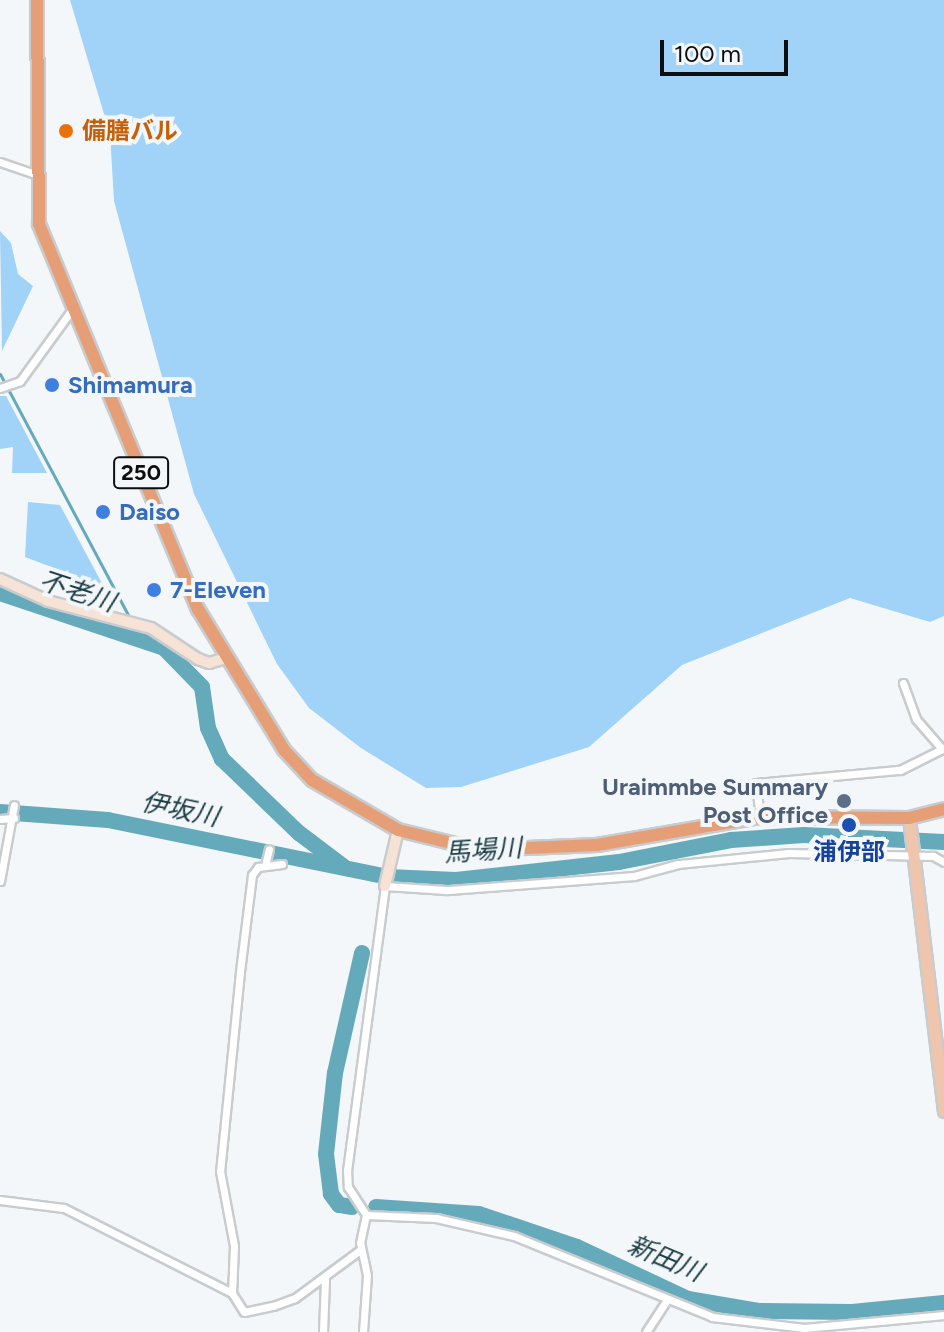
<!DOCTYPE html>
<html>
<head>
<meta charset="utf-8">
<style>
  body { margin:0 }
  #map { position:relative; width:944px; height:1332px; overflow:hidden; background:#f4f7fa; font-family:Figtree,"Noto Sans JP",sans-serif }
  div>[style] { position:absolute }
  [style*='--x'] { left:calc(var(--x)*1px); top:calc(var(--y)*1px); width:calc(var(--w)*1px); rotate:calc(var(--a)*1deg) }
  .green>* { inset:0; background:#a1d2f7 }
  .stream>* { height:3px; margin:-1.5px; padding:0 1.5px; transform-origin:1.5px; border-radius:1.5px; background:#65aabb }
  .river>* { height:16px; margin:-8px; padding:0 8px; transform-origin:8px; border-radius:8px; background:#65aabb }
  .roads { filter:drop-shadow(2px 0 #c8ccce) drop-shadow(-2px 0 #c8ccce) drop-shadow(0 2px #c8ccce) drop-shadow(0 -2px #c8ccce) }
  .street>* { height:7px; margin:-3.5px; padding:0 3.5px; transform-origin:3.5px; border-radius:3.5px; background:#fff }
  .secondary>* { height:10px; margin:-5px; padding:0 5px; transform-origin:5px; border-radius:5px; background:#f7e2d6 }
  .primary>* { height:11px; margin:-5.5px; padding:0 5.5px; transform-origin:5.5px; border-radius:5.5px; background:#efc5ad }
  .highway>* { height:12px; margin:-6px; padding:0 6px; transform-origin:6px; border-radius:6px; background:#e59e76 }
  .dots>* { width:22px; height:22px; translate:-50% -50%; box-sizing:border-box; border:4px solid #f4f7fa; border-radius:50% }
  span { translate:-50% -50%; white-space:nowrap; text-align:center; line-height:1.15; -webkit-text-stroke:8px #f4f7fa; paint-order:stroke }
  .shield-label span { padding:2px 6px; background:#f4f7fa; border:2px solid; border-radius:6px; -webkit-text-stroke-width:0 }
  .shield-label { font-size:22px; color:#0d0e0f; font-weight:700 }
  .food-label { font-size:24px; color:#c56008; font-weight:700 }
  .left { translate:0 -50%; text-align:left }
  .shop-label { font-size:24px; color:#366cbe; font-weight:700 }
  .service-label { font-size:24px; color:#4e5e75; font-weight:700 }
  .right { translate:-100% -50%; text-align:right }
  .transit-label { font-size:24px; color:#164399; font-weight:700 }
  .water-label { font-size:26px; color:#1b3d45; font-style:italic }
  .scale { position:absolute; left:660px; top:40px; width:128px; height:36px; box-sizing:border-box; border:4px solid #0d0e0f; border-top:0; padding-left:10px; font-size:24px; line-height:28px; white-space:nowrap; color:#0d0e0f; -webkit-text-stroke:6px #f4f7fa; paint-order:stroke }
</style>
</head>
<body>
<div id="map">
  <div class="green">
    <div style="clip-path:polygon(70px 0,944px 0,944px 616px,930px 622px,850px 598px,682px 665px,589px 747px,461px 787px,426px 788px,361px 748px,309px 708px,277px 664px,194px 494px,114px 201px,110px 134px)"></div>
    <div style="clip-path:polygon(0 231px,11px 243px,18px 274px,33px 286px,2px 351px)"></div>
    <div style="clip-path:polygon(0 396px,6px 396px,47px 473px,12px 473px,13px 447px,0 449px)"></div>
    <div style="clip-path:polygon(28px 502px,60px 505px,104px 587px,25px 557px)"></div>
  </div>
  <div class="stream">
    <div style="--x:0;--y:374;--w:276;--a:62"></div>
    <div style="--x:135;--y:628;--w:11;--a:63"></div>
  </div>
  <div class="river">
    <div style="--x:0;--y:593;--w:173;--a:18.5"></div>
    <div style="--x:164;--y:648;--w:54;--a:45.7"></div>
    <div style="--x:202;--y:687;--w:41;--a:81.7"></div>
    <div style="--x:208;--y:728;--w:34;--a:66"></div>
    <div style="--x:222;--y:759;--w:107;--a:43.9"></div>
    <div style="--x:299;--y:833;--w:55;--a:36.9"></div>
    <div style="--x:0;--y:812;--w:108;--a:4.2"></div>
    <div style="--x:108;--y:820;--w:286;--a:11.5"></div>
    <div style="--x:388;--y:877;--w:68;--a:2.5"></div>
    <div style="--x:456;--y:880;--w:164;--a:-6.3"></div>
    <div style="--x:619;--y:862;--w:114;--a:-11.1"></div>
    <div style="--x:731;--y:840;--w:73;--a:-3.9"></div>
    <div style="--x:804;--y:835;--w:140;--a:2.9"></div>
    <div style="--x:352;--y:1207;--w:13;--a:-171"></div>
    <div style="--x:339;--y:1205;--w:14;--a:-126"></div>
    <div style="--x:331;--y:1194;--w:40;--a:-97.1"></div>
    <div style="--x:326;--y:1154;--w:81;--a:-83.7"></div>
    <div style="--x:335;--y:1073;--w:123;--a:-77.3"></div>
    <div style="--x:376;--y:1207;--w:103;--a:3.9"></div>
    <div style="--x:479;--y:1214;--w:103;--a:18.6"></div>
    <div style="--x:577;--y:1247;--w:123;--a:25.1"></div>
    <div style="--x:688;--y:1299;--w:73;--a:9.5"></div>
    <div style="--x:760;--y:1311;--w:92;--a:0.6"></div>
    <div style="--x:852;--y:1312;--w:92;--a:-5.6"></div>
  </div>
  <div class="roads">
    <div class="street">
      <div style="--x:0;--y:162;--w:37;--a:19"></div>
      <div style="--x:0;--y:388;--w:21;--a:-19"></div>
      <div style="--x:20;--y:381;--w:90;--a:-54"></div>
      <div style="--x:903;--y:683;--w:38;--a:70"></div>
      <div style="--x:916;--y:719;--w:40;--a:49"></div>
      <div style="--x:760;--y:817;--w:34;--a:-97"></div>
      <div style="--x:756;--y:783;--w:145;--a:-5.2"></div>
      <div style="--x:900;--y:770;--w:49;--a:-26.6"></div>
      <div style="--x:0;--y:819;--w:14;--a:-4"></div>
      <div style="--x:266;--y:861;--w:12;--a:-76"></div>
      <div style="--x:944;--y:862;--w:13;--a:-151"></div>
      <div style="--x:933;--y:856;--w:144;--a:-178.8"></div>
      <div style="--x:789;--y:853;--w:112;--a:174.3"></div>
      <div style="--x:678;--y:864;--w:46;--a:164.7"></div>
      <div style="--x:634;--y:876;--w:189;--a:175.7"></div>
      <div style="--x:446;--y:890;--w:61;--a:-176.2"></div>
      <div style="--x:385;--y:886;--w:287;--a:97.6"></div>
      <div style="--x:347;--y:1170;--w:17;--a:87"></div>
      <div style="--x:348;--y:1187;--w:33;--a:57"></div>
      <div style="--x:366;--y:1215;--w:70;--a:2.5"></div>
      <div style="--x:436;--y:1218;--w:80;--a:13"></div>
      <div style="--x:514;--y:1236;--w:214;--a:22.2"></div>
      <div style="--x:712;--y:1317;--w:93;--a:6.8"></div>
      <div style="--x:804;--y:1328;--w:141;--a:-5.3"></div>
      <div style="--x:282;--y:864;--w:24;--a:173"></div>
      <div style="--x:258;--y:867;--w:10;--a:127"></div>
      <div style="--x:252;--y:875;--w:98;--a:97.1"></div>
      <div style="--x:240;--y:972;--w:200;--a:95.7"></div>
      <div style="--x:220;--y:1171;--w:76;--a:79.4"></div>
      <div style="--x:234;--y:1246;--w:47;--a:92.4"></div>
      <div style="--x:232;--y:1293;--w:22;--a:58"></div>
      <div style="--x:244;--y:1312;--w:30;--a:-12"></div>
      <div style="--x:273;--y:1306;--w:23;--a:-20"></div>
      <div style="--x:295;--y:1298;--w:81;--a:-36.4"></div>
      <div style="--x:0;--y:881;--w:77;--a:-79.6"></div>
      <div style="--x:0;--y:1200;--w:64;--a:7.1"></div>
      <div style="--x:64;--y:1208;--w:188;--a:26.8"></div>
      <div style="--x:323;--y:1332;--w:53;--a:-87.8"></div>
      <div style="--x:363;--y:1332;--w:57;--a:-86"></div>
      <div style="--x:367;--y:1275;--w:33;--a:-102"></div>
      <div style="--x:360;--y:1243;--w:29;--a:-78"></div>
      <div style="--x:646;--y:1332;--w:37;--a:-57"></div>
    </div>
    <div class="secondary">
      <div style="--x:0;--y:579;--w:53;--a:24.6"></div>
      <div style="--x:48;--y:601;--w:106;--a:14.7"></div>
      <div style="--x:151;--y:628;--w:56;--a:33.4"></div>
      <div style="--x:198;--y:659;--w:12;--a:20"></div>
      <div style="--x:209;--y:663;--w:18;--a:-16"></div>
      <div style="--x:385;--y:886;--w:57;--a:-76.9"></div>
    </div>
    <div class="primary">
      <div style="--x:909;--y:818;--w:295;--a:83.2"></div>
    </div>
    <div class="highway">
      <div style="--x:37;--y:0;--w:224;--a:89.5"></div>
      <div style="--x:39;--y:224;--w:417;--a:67.6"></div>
      <div style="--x:198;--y:609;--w:165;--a:58.6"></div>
      <div style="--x:284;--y:750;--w:41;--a:47"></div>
      <div style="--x:312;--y:780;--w:99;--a:30.2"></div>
      <div style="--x:398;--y:830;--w:84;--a:13.7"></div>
      <div style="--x:480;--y:850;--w:117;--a:-2.4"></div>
      <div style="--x:597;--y:845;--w:165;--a:-9.7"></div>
      <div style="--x:760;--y:817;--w:149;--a:0.4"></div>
      <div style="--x:909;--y:818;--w:36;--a:-14"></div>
    </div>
  </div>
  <div class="dots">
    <div style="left:66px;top:131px;background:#e8710a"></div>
    <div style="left:52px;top:385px;background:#3f7fe0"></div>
    <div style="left:103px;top:512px;background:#3f7fe0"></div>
    <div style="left:154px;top:590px;background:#3f7fe0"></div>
    <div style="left:844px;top:801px;background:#5c6f8a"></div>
    <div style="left:849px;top:825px;background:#1a4fb4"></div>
  </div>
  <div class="shield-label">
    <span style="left:141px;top:473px">250</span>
  </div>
  <div class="food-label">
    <span class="left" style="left:82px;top:131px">備膳バル</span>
  </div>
  <div class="shop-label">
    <span class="left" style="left:68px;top:385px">Shimamura</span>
    <span class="left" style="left:119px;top:512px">Daiso</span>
    <span class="left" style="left:170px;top:590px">7-Eleven</span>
  </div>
  <div class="service-label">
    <span class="right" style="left:828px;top:801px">Uraimmbe Summary<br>Post Office</span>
  </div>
  <div class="transit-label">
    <span style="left:849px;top:852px">浦伊部</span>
  </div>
  <div class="water-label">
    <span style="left:77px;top:592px;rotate:18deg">不老川</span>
    <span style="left:180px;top:810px;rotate:12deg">伊坂川</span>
    <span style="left:483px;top:851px;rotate:-4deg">馬場川</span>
    <span style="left:665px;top:1259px;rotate:23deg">新田川</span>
  </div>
  <div class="scale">100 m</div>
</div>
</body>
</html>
